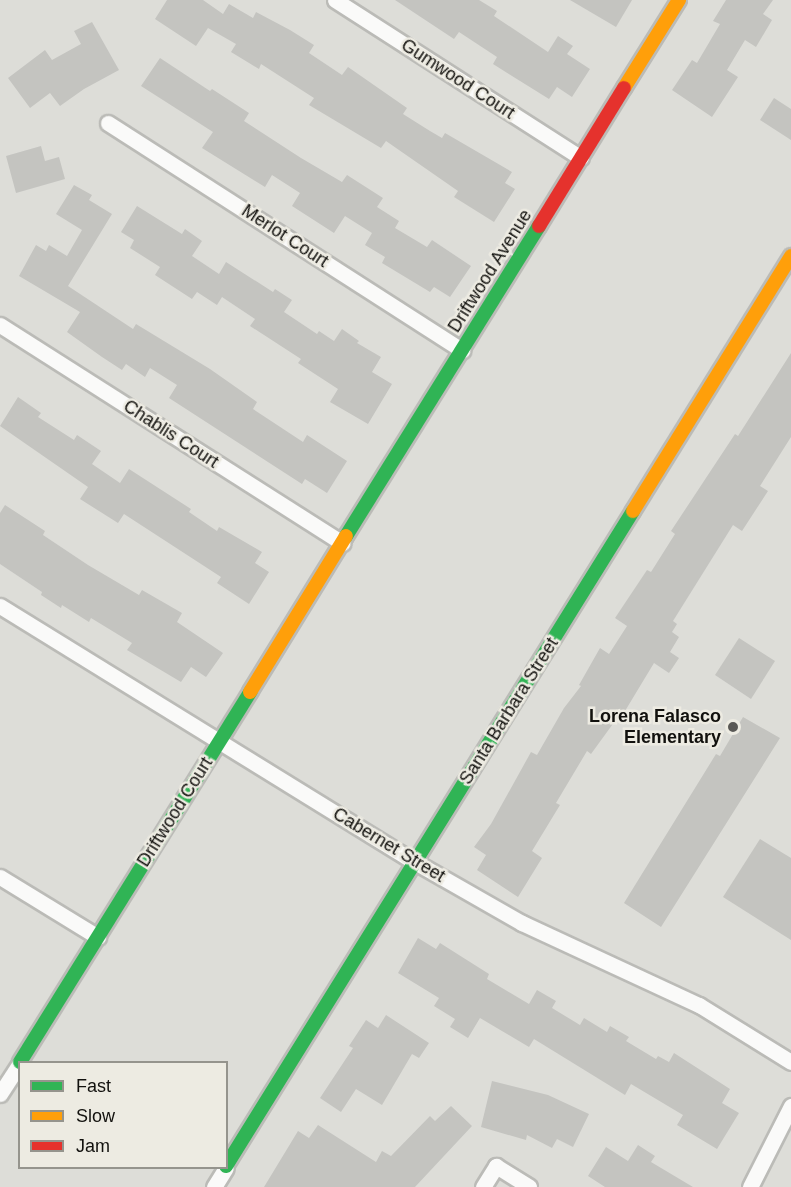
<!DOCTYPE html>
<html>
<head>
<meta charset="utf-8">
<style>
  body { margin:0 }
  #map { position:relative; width:791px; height:1187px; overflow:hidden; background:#ddddd8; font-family:Helvetica,sans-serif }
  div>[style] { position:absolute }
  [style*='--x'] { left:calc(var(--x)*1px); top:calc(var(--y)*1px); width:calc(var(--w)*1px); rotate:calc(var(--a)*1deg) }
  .building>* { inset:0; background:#c4c4c0 }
  .roads { filter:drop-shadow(2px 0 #bbbbb7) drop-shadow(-2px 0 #bbbbb7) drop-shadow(0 2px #bbbbb7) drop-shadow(0 -2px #bbbbb7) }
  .street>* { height:15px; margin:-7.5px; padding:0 7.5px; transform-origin:7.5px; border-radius:7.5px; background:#fafaf9 }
  .fast>* { height:14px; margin:-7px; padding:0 7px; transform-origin:7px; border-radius:7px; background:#30b455 }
  .slow>* { height:14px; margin:-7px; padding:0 7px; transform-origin:7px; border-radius:7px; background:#ff9f0a }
  .jam>* { height:14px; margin:-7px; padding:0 7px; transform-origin:7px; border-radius:7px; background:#e5322d }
  .dots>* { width:16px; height:16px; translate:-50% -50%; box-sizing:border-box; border:3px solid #edebe2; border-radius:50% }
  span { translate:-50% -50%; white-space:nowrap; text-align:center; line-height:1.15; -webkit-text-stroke:5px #edebe2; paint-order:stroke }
  .street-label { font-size:18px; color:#12110e }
  .poi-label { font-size:18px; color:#12110e; font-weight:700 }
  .right { translate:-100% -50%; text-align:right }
  .legend { position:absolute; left:18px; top:1061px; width:210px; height:108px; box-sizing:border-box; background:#edebe2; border:2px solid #95948d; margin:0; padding:8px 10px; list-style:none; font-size:18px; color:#12110e }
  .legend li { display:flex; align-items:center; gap:12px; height:30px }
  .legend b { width:30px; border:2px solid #95948d }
</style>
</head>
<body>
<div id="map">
  <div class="building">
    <div style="clip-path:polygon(167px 0,203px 0,223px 14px,229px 4px,253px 18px,256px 12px,290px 30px,314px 45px,309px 53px,342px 75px,348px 67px,407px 108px,403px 114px,430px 131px,442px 138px,445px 133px,512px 172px,505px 183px,515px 189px,494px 222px,454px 197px,458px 191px,386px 141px,381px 148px,309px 105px,314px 98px,261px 64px,259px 69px,231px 52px,236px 44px,208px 28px,196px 46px,155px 19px)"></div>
    <div style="clip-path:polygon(395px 0,479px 0,497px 11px,494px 16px,548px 52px,558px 36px,573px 46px,567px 54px,590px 69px,572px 97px,557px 87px,549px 99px,493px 64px,497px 57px,459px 32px,454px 39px)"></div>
    <div style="clip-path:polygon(570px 0,632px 0,616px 27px)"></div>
    <div style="clip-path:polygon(726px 0,773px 0,763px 14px,772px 20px,756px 47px,745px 40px,727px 70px,738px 77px,712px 117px,672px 90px,692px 60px,697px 63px,720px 24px,713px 21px)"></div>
    <div style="clip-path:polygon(92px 22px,119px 70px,84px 89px,60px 106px,50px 93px,30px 108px,8px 78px,45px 50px,52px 60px,81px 44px,74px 31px)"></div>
    <div style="clip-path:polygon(160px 58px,210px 91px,212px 89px,249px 113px,244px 121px,301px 158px,342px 182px,347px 175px,383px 198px,377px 207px,399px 221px,395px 228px,427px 247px,432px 240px,471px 266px,450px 297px,434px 287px,430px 292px,382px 263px,385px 257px,365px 245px,372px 233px,345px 216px,334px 233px,292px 206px,300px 193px,272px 175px,265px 187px,202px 148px,213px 132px,141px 86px)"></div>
    <div style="clip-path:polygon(774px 98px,791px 109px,791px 140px,760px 120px)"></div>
    <div style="clip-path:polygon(41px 146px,45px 161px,59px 157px,65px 179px,16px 193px,6px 156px)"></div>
    <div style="clip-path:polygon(74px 185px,92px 195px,89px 200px,112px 214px,68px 286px,133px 329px,136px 324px,210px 369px,257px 402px,253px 409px,303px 442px,307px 435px,347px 461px,327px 493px,305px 479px,302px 484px,169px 398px,177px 385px,150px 368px,145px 377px,126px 364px,122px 370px,102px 357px,67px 332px,80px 312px,19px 276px,36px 245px,46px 251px,49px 245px,67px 256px,82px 230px,56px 214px)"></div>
    <div style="clip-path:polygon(137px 206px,182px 234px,185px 229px,202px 241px,192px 256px,219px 274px,226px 262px,273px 292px,275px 289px,292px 300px,284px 312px,317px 334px,319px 331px,334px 341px,342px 329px,359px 341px,357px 343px,381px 357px,372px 372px,392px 384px,368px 424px,330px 402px,338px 389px,298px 363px,301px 359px,250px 326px,255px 319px,222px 297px,217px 305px,197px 292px,192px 299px,155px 275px,160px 267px,130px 248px,134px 240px,121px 232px)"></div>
    <div style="clip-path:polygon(791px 353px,791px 437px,760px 486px,768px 491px,742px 531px,733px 525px,673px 621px,677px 624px,672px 632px,679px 637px,670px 652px,679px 658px,669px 673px,654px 663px,625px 711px,623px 710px,591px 754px,587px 751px,556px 803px,560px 805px,532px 851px,542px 858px,518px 897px,477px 870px,486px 855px,474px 847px,491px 824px,531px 752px,537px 755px,564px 708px,581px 686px,579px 685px,600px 648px,609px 654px,627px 626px,615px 618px,647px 570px,651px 572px,675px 534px,671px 531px,735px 434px,738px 436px)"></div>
    <div style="clip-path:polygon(18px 397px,41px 413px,38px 417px,74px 440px,77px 435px,101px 451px,92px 464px,120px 483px,129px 469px,191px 509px,189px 512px,217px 531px,219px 527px,262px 552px,255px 563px,269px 572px,249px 604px,217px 583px,221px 577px,124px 514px,118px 523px,80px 499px,88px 487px,0 426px)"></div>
    <div style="clip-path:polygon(5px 505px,45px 531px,43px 535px,88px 565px,139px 595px,142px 590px,182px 613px,177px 622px,223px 653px,206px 677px,191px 667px,181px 682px,127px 650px,132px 643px,91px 618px,89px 622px,62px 605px,61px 608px,41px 595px,42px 592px,0 564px,0 513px)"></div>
    <div style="clip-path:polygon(739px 638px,775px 661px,751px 699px,715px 675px)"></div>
    <div style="clip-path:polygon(743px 717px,780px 738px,661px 927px,624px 903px,716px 754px,720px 756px)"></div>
    <div style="clip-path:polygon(760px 839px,791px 858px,791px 940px,723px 897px)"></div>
    <div style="clip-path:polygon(418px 938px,436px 949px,440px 943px,489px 974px,487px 979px,529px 1004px,537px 990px,556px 1001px,552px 1008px,580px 1025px,584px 1018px,607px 1032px,610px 1026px,629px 1037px,626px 1041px,656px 1059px,658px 1056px,669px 1062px,674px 1053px,730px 1089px,722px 1103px,739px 1113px,717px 1149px,677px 1125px,683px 1115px,631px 1084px,625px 1095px,534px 1039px,529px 1047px,480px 1018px,468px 1038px,450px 1027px,455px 1019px,434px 1006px,439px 998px,398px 973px)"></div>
    <div style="clip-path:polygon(386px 1015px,429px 1043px,419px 1058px,412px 1054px,382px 1105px,356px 1089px,341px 1112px,320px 1098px,353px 1048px,349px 1046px,366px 1020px,378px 1028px)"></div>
    <div style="clip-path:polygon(492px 1081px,548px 1095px,589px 1114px,573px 1147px,557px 1139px,552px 1148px,527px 1135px,526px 1140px,481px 1127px)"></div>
    <div style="clip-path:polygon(451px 1106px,472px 1126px,415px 1187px,264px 1187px,298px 1131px,309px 1138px,318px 1125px,376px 1162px,382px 1151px,391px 1156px,430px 1116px,435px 1121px)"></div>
    <div style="clip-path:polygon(638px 1145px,655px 1156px,651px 1162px,693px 1187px,605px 1187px,588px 1176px,606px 1147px,628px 1161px)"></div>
  </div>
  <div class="roads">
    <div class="street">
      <div style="--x:335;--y:0;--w:292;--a:32.7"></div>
      <div style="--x:108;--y:123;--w:421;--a:32.7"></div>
      <div style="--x:0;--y:325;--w:406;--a:32.5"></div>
      <div style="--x:0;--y:606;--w:488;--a:31.7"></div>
      <div style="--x:415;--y:862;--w:123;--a:29.7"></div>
      <div style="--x:522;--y:923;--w:195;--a:24.9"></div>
      <div style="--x:699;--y:1005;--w:108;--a:31.8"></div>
      <div style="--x:0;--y:877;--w:115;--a:31.5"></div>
      <div style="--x:0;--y:1094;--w:37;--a:-57"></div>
      <div style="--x:214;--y:1187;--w:22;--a:-58"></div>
      <div style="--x:483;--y:1187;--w:25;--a:-58"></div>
      <div style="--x:496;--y:1166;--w:39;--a:32"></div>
      <div style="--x:750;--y:1187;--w:91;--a:-63.2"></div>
    </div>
    <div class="fast">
      <div style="--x:346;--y:536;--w:365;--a:-58.1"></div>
      <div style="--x:20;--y:1062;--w:436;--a:-58.1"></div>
      <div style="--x:226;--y:1166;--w:771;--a:-58.14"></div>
    </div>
    <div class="slow">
      <div style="--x:624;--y:88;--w:104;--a:-58"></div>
      <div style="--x:633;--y:511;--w:300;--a:-58.2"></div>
      <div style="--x:250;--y:692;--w:183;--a:-58.4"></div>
    </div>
    <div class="jam">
      <div style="--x:539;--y:226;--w:162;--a:-58.4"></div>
    </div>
  </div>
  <div class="dots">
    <div style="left:733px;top:727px;background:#595855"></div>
  </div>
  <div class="street-label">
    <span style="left:458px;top:79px;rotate:33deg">Gumwood Court</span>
    <span style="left:285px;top:236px;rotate:33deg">Merlot Court</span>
    <span style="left:490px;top:271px;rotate:-58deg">Driftwood Avenue</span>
    <span style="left:171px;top:434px;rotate:33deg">Chablis Court</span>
    <span style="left:509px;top:711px;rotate:-58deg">Santa Barbara Street</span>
    <span style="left:175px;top:812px;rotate:-58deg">Driftwood Court</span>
    <span style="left:389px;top:845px;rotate:31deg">Cabernet Street</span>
  </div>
  <div class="poi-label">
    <span class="right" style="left:721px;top:727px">Lorena Falasco<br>Elementary</span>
  </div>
  <ul class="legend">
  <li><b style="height:8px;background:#30b455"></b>Fast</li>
  <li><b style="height:8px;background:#ff9f0a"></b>Slow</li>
  <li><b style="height:8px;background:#e5322d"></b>Jam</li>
  </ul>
</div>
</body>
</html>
